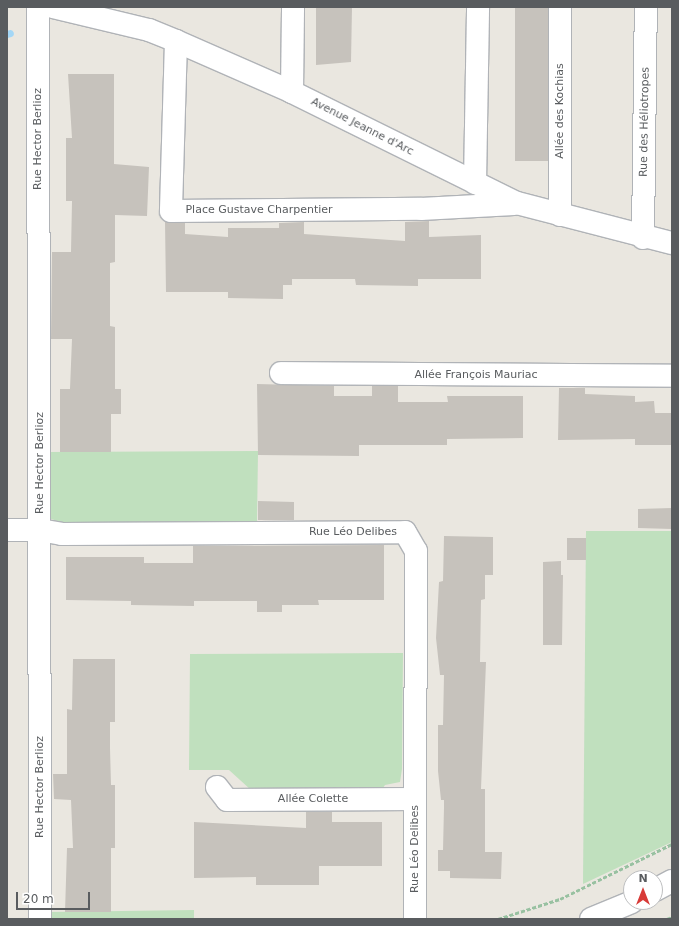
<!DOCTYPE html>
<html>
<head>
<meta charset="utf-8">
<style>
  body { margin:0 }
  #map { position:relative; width:679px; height:926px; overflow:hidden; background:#eae7e0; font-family:"DejaVu Sans",sans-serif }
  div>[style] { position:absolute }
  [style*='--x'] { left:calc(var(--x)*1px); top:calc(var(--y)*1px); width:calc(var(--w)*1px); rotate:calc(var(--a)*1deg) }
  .green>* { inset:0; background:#c0e0be }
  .stream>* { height:7px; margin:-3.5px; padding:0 3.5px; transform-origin:3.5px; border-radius:3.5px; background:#a4d7f6 }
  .building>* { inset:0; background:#c6c2bc }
  .path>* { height:2.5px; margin-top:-1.25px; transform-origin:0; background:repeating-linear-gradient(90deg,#98c1a1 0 4px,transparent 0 6px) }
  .roads { filter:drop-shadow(1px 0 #b0b3b7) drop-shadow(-1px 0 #b0b3b7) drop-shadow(0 1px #b0b3b7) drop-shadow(0 -1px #b0b3b7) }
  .minor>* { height:22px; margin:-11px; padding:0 11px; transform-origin:11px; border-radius:11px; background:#fff }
  .tertiary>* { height:22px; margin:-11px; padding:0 11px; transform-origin:11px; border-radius:11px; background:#fff }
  span { translate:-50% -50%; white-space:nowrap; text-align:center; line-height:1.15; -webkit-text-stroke:3px #fff; paint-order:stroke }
  .street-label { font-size:11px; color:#595c5f }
  .frame { position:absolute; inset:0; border:8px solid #595c5f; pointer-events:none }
  .north { position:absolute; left:623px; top:870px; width:40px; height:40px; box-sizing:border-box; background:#fff; border:1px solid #bdbebf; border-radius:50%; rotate:0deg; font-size:11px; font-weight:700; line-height:16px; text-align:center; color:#595c5f }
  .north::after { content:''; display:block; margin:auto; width:14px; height:18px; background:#d83b38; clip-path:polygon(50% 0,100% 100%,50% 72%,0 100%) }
  .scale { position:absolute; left:16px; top:892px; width:74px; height:18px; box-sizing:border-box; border:2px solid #595c5f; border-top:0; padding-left:5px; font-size:12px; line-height:14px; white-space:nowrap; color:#595c5f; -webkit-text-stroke:3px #fff; paint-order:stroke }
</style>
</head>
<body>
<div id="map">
  <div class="green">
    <div style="clip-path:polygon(258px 451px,257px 523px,64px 523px,51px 519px,49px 452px)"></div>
    <div style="clip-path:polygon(586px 531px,672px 531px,672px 842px,583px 884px)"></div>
    <div style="clip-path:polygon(403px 653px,402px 769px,400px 782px,385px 785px,383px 788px,251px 790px,229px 770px,189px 770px,190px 654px)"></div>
    <div style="clip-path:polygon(194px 910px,194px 919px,49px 919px,49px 912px)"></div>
  </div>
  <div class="stream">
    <div style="--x:7;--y:34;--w:3;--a:-18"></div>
  </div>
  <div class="building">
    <div style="clip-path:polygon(316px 7px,352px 7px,351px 62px,316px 65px)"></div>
    <div style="clip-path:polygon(515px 7px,548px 7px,548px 161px,515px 161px)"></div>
    <div style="clip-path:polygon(68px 74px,114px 74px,114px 164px,149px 167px,147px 216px,115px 215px,115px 262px,110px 263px,110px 326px,115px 327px,115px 389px,121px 389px,121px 414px,111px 414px,111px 452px,60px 452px,60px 389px,70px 389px,72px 339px,51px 339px,52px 252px,71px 252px,72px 201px,66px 201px,66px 138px,72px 138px)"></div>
    <div style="clip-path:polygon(429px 221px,429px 237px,481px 235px,481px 279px,418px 279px,418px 286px,356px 285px,355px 279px,292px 279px,292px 285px,283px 285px,283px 299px,228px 298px,228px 292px,166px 292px,165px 222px,185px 223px,185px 234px,228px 237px,228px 228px,279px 228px,279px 223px,304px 222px,304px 234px,405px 241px,405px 222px)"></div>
    <div style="clip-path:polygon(257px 384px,334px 386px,334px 396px,372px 396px,372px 386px,398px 386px,398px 402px,448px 402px,447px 396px,523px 396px,523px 438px,447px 439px,447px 445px,359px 445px,359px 456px,258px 455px)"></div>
    <div style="clip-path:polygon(559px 388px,585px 388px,585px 394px,635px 396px,635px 402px,654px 401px,655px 413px,672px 413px,672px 445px,635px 445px,635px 439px,558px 440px)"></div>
    <div style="clip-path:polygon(258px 501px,294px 502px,294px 520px,258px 520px)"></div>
    <div style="clip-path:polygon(672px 508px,672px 529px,638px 528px,638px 509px)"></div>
    <div style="clip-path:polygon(444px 536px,493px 537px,493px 575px,485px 575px,485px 599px,481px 600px,480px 662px,486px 662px,481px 789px,485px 789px,485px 852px,502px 852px,501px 879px,450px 878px,450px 871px,438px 871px,438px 850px,443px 850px,444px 807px,444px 800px,441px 800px,438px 771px,438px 725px,443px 725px,444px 675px,440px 675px,436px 638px,439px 582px,443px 581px)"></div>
    <div style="clip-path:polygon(567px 538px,586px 538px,586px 560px,567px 560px)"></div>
    <div style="clip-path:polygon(384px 545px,384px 600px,318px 600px,319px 605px,282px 605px,282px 612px,257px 612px,257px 601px,194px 601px,194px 606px,131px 605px,131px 601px,66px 600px,66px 557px,144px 557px,144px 563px,193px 563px,193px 546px)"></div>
    <div style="clip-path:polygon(561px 561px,561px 575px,563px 575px,562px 645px,543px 645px,543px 562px)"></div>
    <div style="clip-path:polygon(73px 659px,115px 659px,115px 722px,110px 722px,110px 748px,111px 785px,115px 785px,115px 848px,111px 848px,111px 912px,65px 912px,67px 848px,73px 848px,71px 800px,54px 799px,53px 774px,67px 774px,67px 709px,72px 710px)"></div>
    <div style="clip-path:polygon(306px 812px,332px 812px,332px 822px,382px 822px,382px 866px,319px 866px,319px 885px,256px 885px,256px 877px,194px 878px,194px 822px,306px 828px)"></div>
  </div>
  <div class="path">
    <div style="--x:498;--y:919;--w:65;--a:-17.9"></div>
    <div style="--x:560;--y:899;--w:125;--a:-26.2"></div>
    <div style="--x:667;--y:919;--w:5;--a:-22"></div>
  </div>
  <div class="roads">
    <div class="minor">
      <div style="--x:38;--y:7;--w:912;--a:89.87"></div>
      <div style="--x:53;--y:7;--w:99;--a:13.5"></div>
      <div style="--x:149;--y:30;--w:29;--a:22"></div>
      <div style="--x:176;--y:41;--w:127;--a:23.7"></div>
      <div style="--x:292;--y:92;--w:251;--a:26.3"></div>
      <div style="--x:517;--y:203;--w:160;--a:14.5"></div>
      <div style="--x:176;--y:41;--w:170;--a:91.7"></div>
      <div style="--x:171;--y:211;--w:250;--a:-0.5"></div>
      <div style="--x:421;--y:209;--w:93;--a:-3.1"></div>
      <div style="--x:292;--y:92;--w:85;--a:-89.3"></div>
      <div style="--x:475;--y:183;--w:176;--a:-89"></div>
      <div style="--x:560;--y:215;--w:208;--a:-90"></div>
      <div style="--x:643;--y:238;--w:231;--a:-89.3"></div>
      <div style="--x:281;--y:373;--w:391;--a:0.4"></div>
      <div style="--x:7;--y:530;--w:33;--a:0"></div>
      <div style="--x:40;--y:530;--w:22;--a:10"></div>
      <div style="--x:62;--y:534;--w:343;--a:-0.3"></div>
      <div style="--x:405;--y:532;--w:22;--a:60"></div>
      <div style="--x:416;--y:551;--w:368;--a:90.2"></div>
      <div style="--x:217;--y:787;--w:16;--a:52"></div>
      <div style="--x:227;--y:800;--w:188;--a:-0.3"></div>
    </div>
    <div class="tertiary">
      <div style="--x:655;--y:890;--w:19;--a:-28"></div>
      <div style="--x:591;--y:919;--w:44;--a:-22.5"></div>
    </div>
  </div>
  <div class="street-label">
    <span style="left:560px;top:111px;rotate:-90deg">Allée des Kochias</span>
    <span style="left:645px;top:122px;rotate:-89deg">Rue des Héliotropes</span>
    <span style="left:362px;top:127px;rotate:27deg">Avenue Jeanne d'Arc</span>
    <span style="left:38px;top:139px;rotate:-90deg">Rue Hector Berlioz</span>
    <span style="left:259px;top:210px">Place Gustave Charpentier</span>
    <span style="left:476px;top:375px">Allée François Mauriac</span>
    <span style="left:40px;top:463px;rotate:-90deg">Rue Hector Berlioz</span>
    <span style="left:353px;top:532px">Rue Léo Delibes</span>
    <span style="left:40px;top:787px;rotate:-90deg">Rue Hector Berlioz</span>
    <span style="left:313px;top:799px">Allée Colette</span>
    <span style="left:415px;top:849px;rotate:-90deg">Rue Léo Delibes</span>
  </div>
  <div class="frame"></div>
  <div class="north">N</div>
  <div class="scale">20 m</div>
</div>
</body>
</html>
